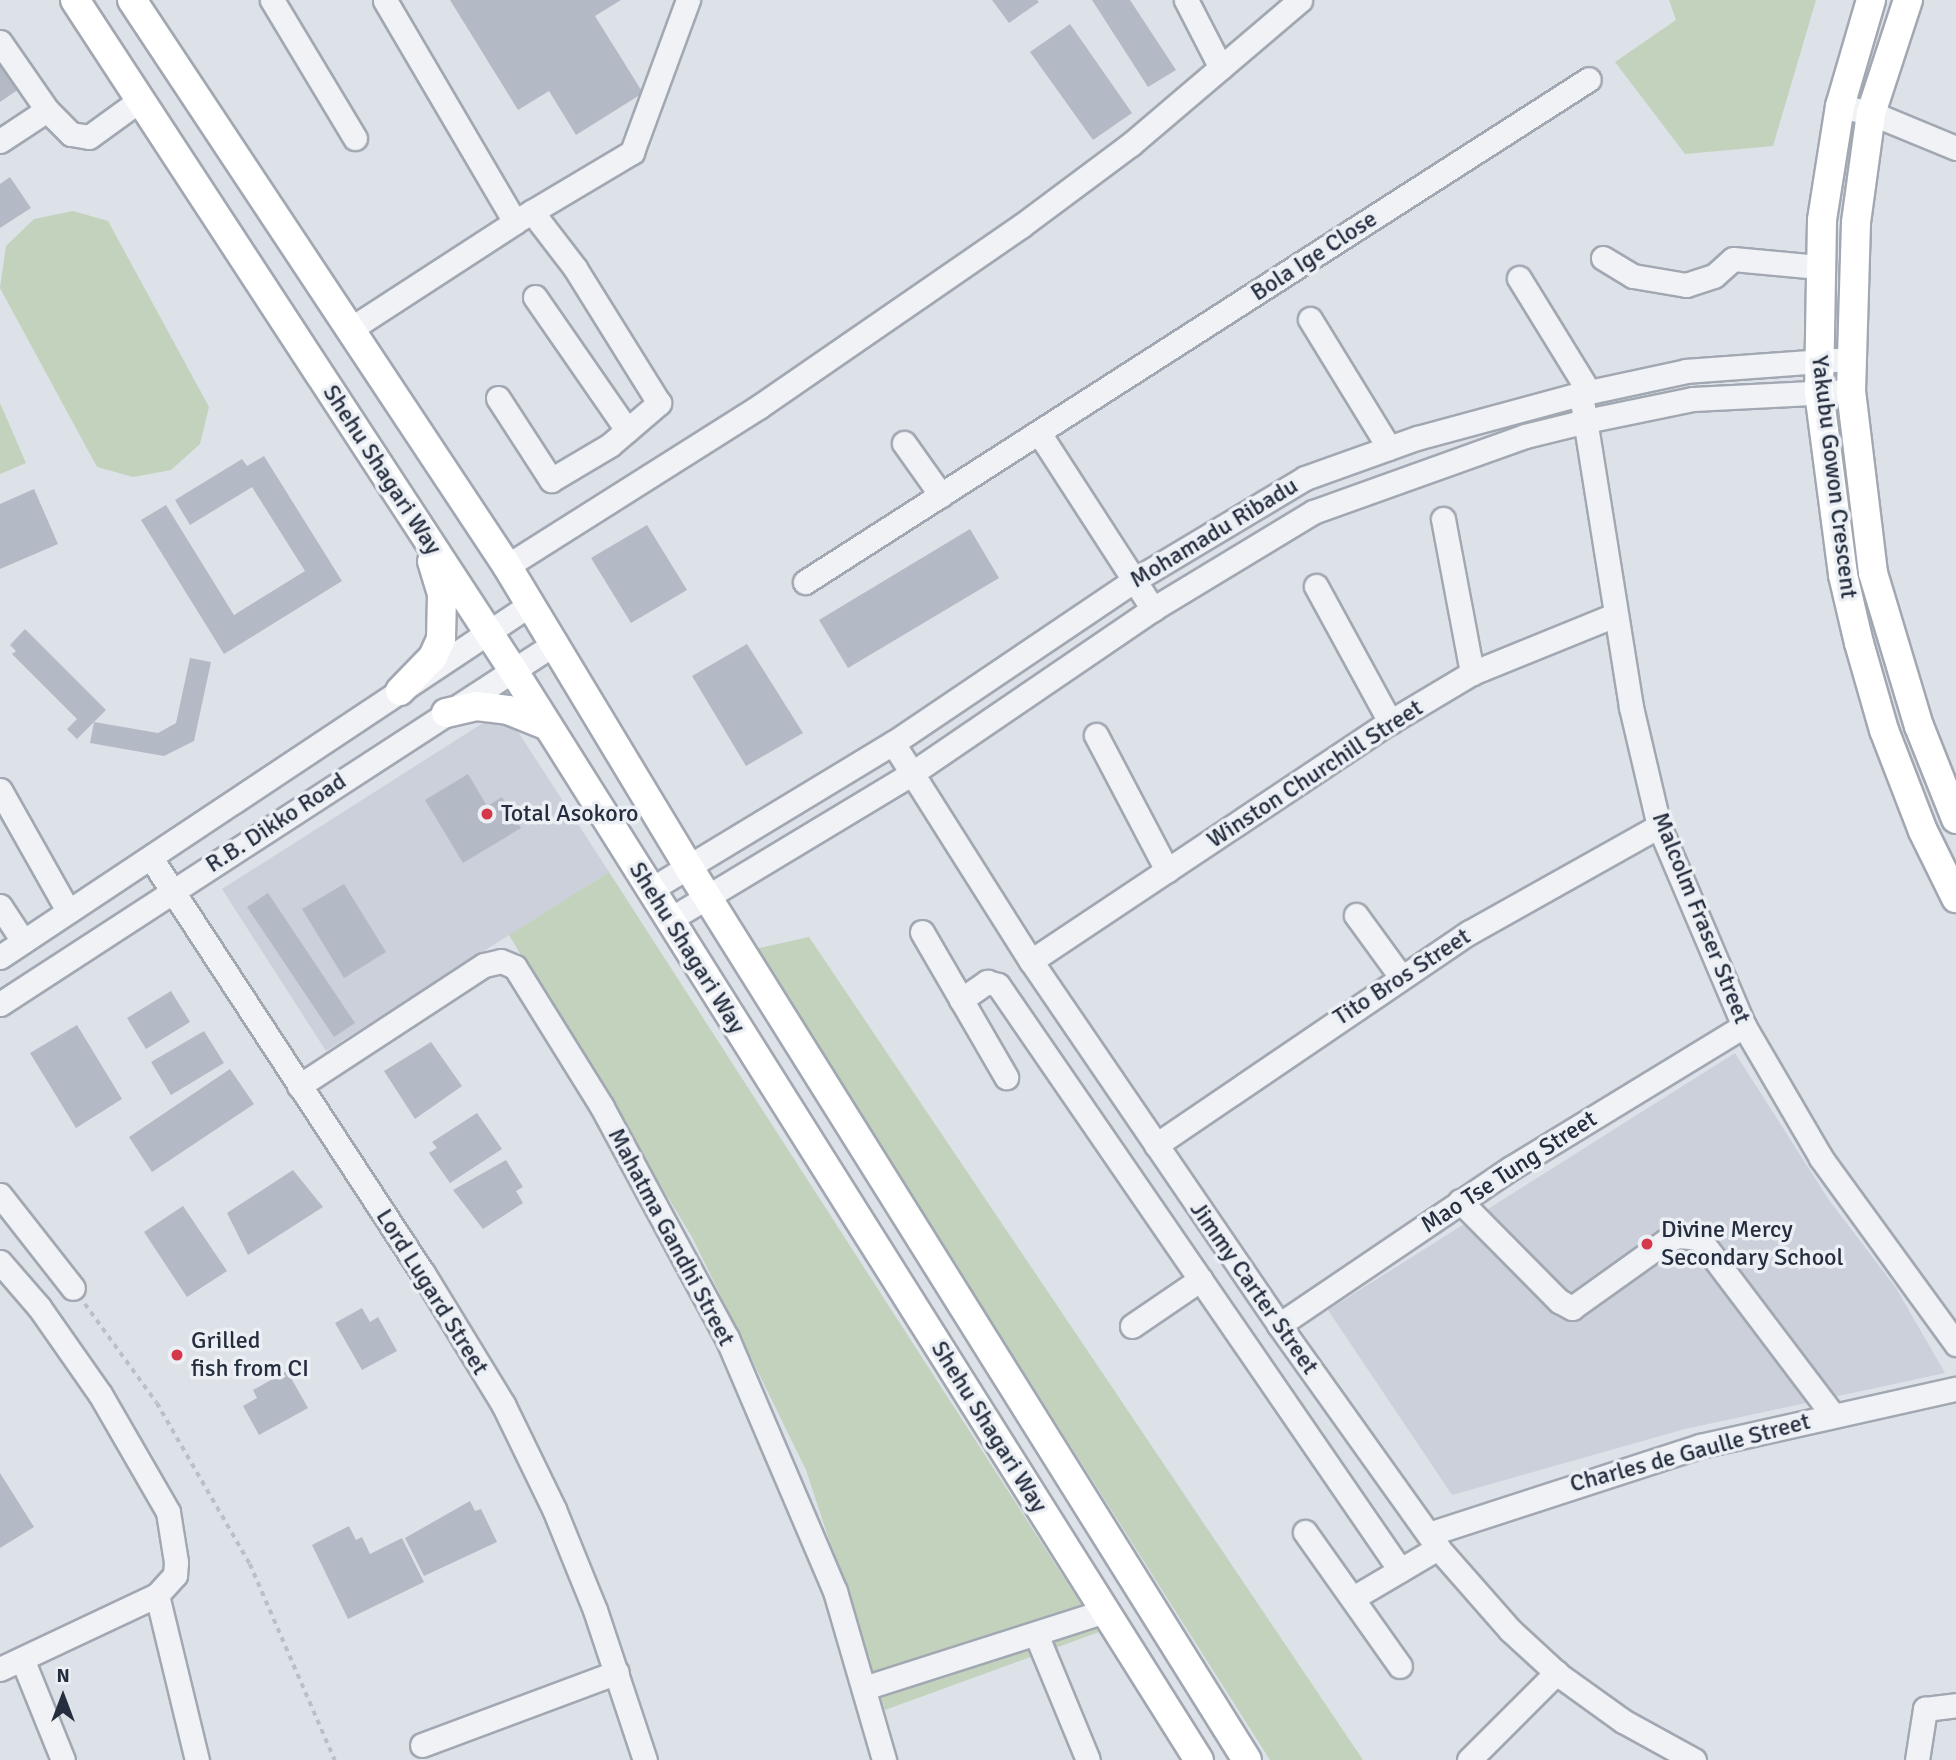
<!DOCTYPE html>
<html>
<head>
<meta charset="utf-8">
<style>
  body { margin:0 }
  #map { position:relative; width:1956px; height:1760px; overflow:hidden; background:#dde1e8; font-family:Signika,sans-serif }
  div>[style] { position:absolute }
  [style*='--x'] { left:calc(var(--x)*1px); top:calc(var(--y)*1px); width:calc(var(--w)*1px); rotate:calc(var(--a)*1deg) }
  .built>* { inset:0; background:#cbd0da }
  .green>* { inset:0; background:#c2d2bd }
  .building>* { inset:0; background:#b4bac5 }
  .path>* { height:3.5px; margin-top:-1.75px; transform-origin:0; background:repeating-linear-gradient(90deg,#bbbfc6 0 5px,transparent 0 10px) }
  .roads { filter:drop-shadow(2px 0 #a2a8b2) drop-shadow(-2px 0 #a2a8b2) drop-shadow(0 2px #a2a8b2) drop-shadow(0 -2px #a2a8b2) }
  .minor>* { height:23px; margin:-11.5px; padding:0 11.5px; transform-origin:11.5px; border-radius:11.5px; background:#f0f2f6 }
  .major>* { height:28px; margin:-14px; padding:0 14px; transform-origin:14px; border-radius:14px; background:#fff }
  .dots>* { width:19px; height:19px; translate:-50% -50%; box-sizing:border-box; border:4px solid #ecf0f5; border-radius:50% }
  span { translate:-50% -50%; white-space:nowrap; text-align:center; line-height:1.15; -webkit-text-stroke:7px #ecf0f5; paint-order:stroke }
  .street-label { font-size:24px; color:#252e3f }
  .poi-label { font-size:24px; color:#252e3f }
  .left { translate:0 -50%; text-align:left }
  .north { position:absolute; left:28px; top:1662px; width:70px; height:70px; -webkit-text-stroke:5px #ecf0f5; paint-order:stroke; rotate:0deg; font-size:19px; font-weight:700; line-height:28px; text-align:center; color:#252e3f }
  .north::after { content:''; display:block; margin:auto; width:24px; height:32px; background:#252e3f; clip-path:polygon(50% 0,100% 100%,50% 72%,0 100%) }
</style>
</head>
<body>
<div id="map">
  <div class="built">
    <div style="clip-path:polygon(486px 721px,513px 724px,609px 872px,326px 1051px,222px 889px)"></div>
    <div style="clip-path:polygon(1735px 1053px,1829px 1200px,1896px 1288px,1945px 1373px,1685px 1429px,1452px 1495px,1328px 1310px)"></div>
  </div>
  <div class="green">
    <div style="clip-path:polygon(1669px 0,1816px 0,1773px 146px,1685px 154px,1615px 62px,1676px 20px)"></div>
    <div style="clip-path:polygon(73px 211px,108px 221px,209px 407px,200px 444px,171px 470px,133px 477px,97px 467px,0 288px,6px 246px,34px 219px)"></div>
    <div style="clip-path:polygon(0 403px,26px 463px,0 474px)"></div>
    <div style="clip-path:polygon(609px 872px,1099px 1632px,885px 1710px,806px 1470px,692px 1237px,509px 935px)"></div>
    <div style="clip-path:polygon(809px 937px,1363px 1760px,1270px 1760px,755px 949px)"></div>
  </div>
  <div class="building">
    <div style="clip-path:polygon(450px 0,621px 0,595px 16px,643px 93px,576px 135px,549px 91px,518px 110px)"></div>
    <div style="clip-path:polygon(992px 0,1037px 0,1039px 2px,1009px 23px)"></div>
    <div style="clip-path:polygon(1092px 0,1130px 0,1176px 70px,1148px 87px)"></div>
    <div style="clip-path:polygon(1070px 24px,1132px 113px,1093px 140px,1030px 52px)"></div>
    <div style="clip-path:polygon(8px 59px,25px 85px,0 102px,0 65px)"></div>
    <div style="clip-path:polygon(10px 177px,31px 208px,0 228px,0 184px)"></div>
    <div style="clip-path:polygon(264px 456px,342px 581px,224px 654px,141px 520px,166px 505px,234px 615px,305px 571px,252px 487px,190px 525px,175px 500px,242px 459px,247px 466px)"></div>
    <div style="clip-path:polygon(34px 489px,58px 544px,0 569px,0 504px)"></div>
    <div style="clip-path:polygon(647px 525px,687px 590px,631px 623px,591px 558px)"></div>
    <div style="clip-path:polygon(970px 529px,999px 578px,848px 668px,819px 620px)"></div>
    <div style="clip-path:polygon(25px 629px,106px 710px,77px 739px,67px 729px,77px 719px,12px 654px,16px 651px,10px 645px)"></div>
    <div style="clip-path:polygon(747px 644px,803px 733px,746px 766px,692px 676px)"></div>
    <div style="clip-path:polygon(190px 658px,211px 662px,194px 741px,164px 756px,90px 743px,94px 722px,158px 733px,176px 723px)"></div>
    <div style="clip-path:polygon(468px 774px,487px 806px,502px 797px,521px 828px,463px 863px,425px 800px)"></div>
    <div style="clip-path:polygon(344px 884px,386px 952px,344px 978px,302px 909px)"></div>
    <div style="clip-path:polygon(268px 893px,355px 1023px,334px 1037px,247px 907px)"></div>
    <div style="clip-path:polygon(171px 991px,190px 1022px,146px 1049px,127px 1018px)"></div>
    <div style="clip-path:polygon(77px 1025px,122px 1099px,76px 1128px,30px 1053px)"></div>
    <div style="clip-path:polygon(204px 1031px,224px 1063px,171px 1095px,151px 1062px)"></div>
    <div style="clip-path:polygon(431px 1042px,462px 1086px,415px 1119px,384px 1071px)"></div>
    <div style="clip-path:polygon(230px 1069px,254px 1104px,152px 1172px,129px 1137px)"></div>
    <div style="clip-path:polygon(477px 1113px,502px 1149px,450px 1183px,429px 1153px,437px 1148px,432px 1142px)"></div>
    <div style="clip-path:polygon(506px 1160px,523px 1187px,516px 1191px,523px 1203px,483px 1229px,453px 1190px)"></div>
    <div style="clip-path:polygon(293px 1170px,323px 1207px,248px 1255px,227px 1213px)"></div>
    <div style="clip-path:polygon(183px 1206px,227px 1271px,187px 1297px,144px 1232px)"></div>
    <div style="clip-path:polygon(362px 1308px,370px 1322px,378px 1317px,397px 1351px,362px 1370px,335px 1323px)"></div>
    <div style="clip-path:polygon(287px 1371px,308px 1408px,259px 1435px,243px 1406px,257px 1398px,253px 1390px)"></div>
    <div style="clip-path:polygon(0 1473px,34px 1527px,0 1548px)"></div>
    <div style="clip-path:polygon(470px 1501px,475px 1511px,481px 1509px,497px 1542px,424px 1576px,405px 1538px)"></div>
    <div style="clip-path:polygon(349px 1526px,356px 1540px,362px 1537px,370px 1554px,402px 1538px,424px 1582px,348px 1619px,312px 1545px)"></div>
  </div>
  <div class="path">
    <div style="--x:85;--y:1304;--w:122;--a:54"></div>
    <div style="--x:157;--y:1403;--w:186;--a:60"></div>
    <div style="--x:250;--y:1564;--w:214;--a:66.6"></div>
  </div>
  <div class="roads">
    <div class="minor">
      <div style="--x:272;--y:0;--w:161;--a:59"></div>
      <div style="--x:1186;--y:0;--w:76;--a:62.8"></div>
      <div style="--x:0;--y:42;--w:83;--a:55.3"></div>
      <div style="--x:1840;--y:106;--w:32;--a:13"></div>
      <div style="--x:1871;--y:113;--w:92;--a:22.4"></div>
      <div style="--x:0;--y:141;--w:56;--a:-33.4"></div>
      <div style="--x:47;--y:110;--w:34;--a:45"></div>
      <div style="--x:71;--y:134;--w:18;--a:9"></div>
      <div style="--x:89;--y:137;--w:63;--a:-36"></div>
      <div style="--x:518;--y:220;--w:133;--a:-30.8"></div>
      <div style="--x:632;--y:152;--w:162;--a:-69.8"></div>
      <div style="--x:1603;--y:258;--w:35;--a:31"></div>
      <div style="--x:1633;--y:276;--w:54;--a:9.6"></div>
      <div style="--x:1686;--y:285;--w:29;--a:-18"></div>
      <div style="--x:1714;--y:276;--w:25;--a:-42"></div>
      <div style="--x:1733;--y:259;--w:86;--a:5.3"></div>
      <div style="--x:1519;--y:278;--w:134;--a:58.4"></div>
      <div style="--x:535;--y:297;--w:162;--a:55.3"></div>
      <div style="--x:1310;--y:319;--w:151;--a:58.5"></div>
      <div style="--x:349;--y:330;--w:198;--a:-33"></div>
      <div style="--x:515;--y:222;--w:257;--a:-120.4"></div>
      <div style="--x:498;--y:398;--w:98;--a:57.1"></div>
      <div style="--x:551;--y:480;--w:69;--a:-30.7"></div>
      <div style="--x:610;--y:445;--w:65;--a:-40.6"></div>
      <div style="--x:659;--y:403;--w:159;--a:-121.9"></div>
      <div style="--x:575;--y:268;--w:71;--a:-127.5"></div>
      <div style="--x:1583;--y:407;--w:304;--a:80.9"></div>
      <div style="--x:1631;--y:707;--w:122;--a:76.8"></div>
      <div style="--x:1659;--y:826;--w:217;--a:67"></div>
      <div style="--x:1744;--y:1026;--w:153;--a:59.7"></div>
      <div style="--x:1821;--y:1158;--w:230;--a:54"></div>
      <div style="--x:1039;--y:433;--w:210;--a:57.1"></div>
      <div style="--x:904;--y:443;--w:64;--a:54.6"></div>
      <div style="--x:1443;--y:519;--w:157;--a:79.3"></div>
      <div style="--x:507;--y:566;--w:299;--a:-32.3"></div>
      <div style="--x:760;--y:406;--w:317;--a:-34.6"></div>
      <div style="--x:1021;--y:226;--w:137;--a:-36.7"></div>
      <div style="--x:1131;--y:144;--w:222;--a:-40.4"></div>
      <div style="--x:805;--y:582;--w:931;--a:-32.68"></div>
      <div style="--x:1316;--y:586;--w:155;--a:61.4"></div>
      <div style="--x:1096;--y:735;--w:153;--a:62.3"></div>
      <div style="--x:893;--y:743;--w:258;--a:57.7"></div>
      <div style="--x:1031;--y:961;--w:440;--a:55.7"></div>
      <div style="--x:1279;--y:1325;--w:274;--a:54.5"></div>
      <div style="--x:1438;--y:1548;--w:109;--a:48.7"></div>
      <div style="--x:1510;--y:1630;--w:67;--a:42.6"></div>
      <div style="--x:1559;--y:1675;--w:79;--a:35.7"></div>
      <div style="--x:1623;--y:1721;--w:81;--a:28.8"></div>
      <div style="--x:0;--y:790;--w:137;--a:60.6"></div>
      <div style="--x:151;--y:858;--w:496;--a:56.8"></div>
      <div style="--x:423;--y:1273;--w:153;--a:58.6"></div>
      <div style="--x:503;--y:1404;--w:117;--a:64.1"></div>
      <div style="--x:554;--y:1509;--w:109;--a:67.9"></div>
      <div style="--x:595;--y:1610;--w:158;--a:71.6"></div>
      <div style="--x:650;--y:890;--w:284;--a:-31.2"></div>
      <div style="--x:893;--y:743;--w:290;--a:-34"></div>
      <div style="--x:1133;--y:581;--w:200;--a:-30.9"></div>
      <div style="--x:1305;--y:478;--w:119;--a:-19.7"></div>
      <div style="--x:1417;--y:438;--w:169;--a:-15.1"></div>
      <div style="--x:1580;--y:394;--w:108;--a:-12.2"></div>
      <div style="--x:1686;--y:371;--w:164;--a:-4.2"></div>
      <div style="--x:0;--y:906;--w:42;--a:56.7"></div>
      <div style="--x:1356;--y:915;--w:77;--a:54"></div>
      <div style="--x:669;--y:920;--w:283;--a:-31.1"></div>
      <div style="--x:911;--y:774;--w:293;--a:-34.3"></div>
      <div style="--x:1153;--y:609;--w:187;--a:-31.2"></div>
      <div style="--x:1313;--y:512;--w:225;--a:-19.7"></div>
      <div style="--x:1525;--y:436;--w:63;--a:-13.8"></div>
      <div style="--x:1586;--y:421;--w:109;--a:-11.6"></div>
      <div style="--x:1693;--y:399;--w:158;--a:-2.9"></div>
      <div style="--x:922;--y:932;--w:168;--a:59.9"></div>
      <div style="--x:0;--y:957;--w:638;--a:-33.62"></div>
      <div style="--x:1031;--y:961;--w:431;--a:-33.7"></div>
      <div style="--x:1390;--y:722;--w:96;--a:-30.9"></div>
      <div style="--x:1472;--y:673;--w:154;--a:-22.1"></div>
      <div style="--x:961;--y:1000;--w:32;--a:-35"></div>
      <div style="--x:987;--y:982;--w:11;--a:15"></div>
      <div style="--x:998;--y:985;--w:710;--a:55.5"></div>
      <div style="--x:0;--y:1004;--w:661;--a:-33.02"></div>
      <div style="--x:299;--y:1086;--w:221;--a:-33.2"></div>
      <div style="--x:484;--y:965;--w:17;--a:-13"></div>
      <div style="--x:501;--y:961;--w:15;--a:23"></div>
      <div style="--x:515;--y:967;--w:165;--a:58.1"></div>
      <div style="--x:602;--y:1107;--w:263;--a:61.6"></div>
      <div style="--x:727;--y:1338;--w:275;--a:66.9"></div>
      <div style="--x:835;--y:1591;--w:176;--a:73.8"></div>
      <div style="--x:1156;--y:1145;--w:379;--a:-34.2"></div>
      <div style="--x:1470;--y:932;--w:217;--a:-29.3"></div>
      <div style="--x:0;--y:1195;--w:118;--a:51.9"></div>
      <div style="--x:1460;--y:1201;--w:141;--a:45.3"></div>
      <div style="--x:1559;--y:1301;--w:15;--a:28"></div>
      <div style="--x:1572;--y:1308;--w:115;--a:-35.5"></div>
      <div style="--x:1666;--y:1241;--w:13;--a:-23"></div>
      <div style="--x:1678;--y:1236;--w:21;--a:5"></div>
      <div style="--x:1699;--y:1238;--w:222;--a:52.9"></div>
      <div style="--x:0;--y:1262;--w:60;--a:49.1"></div>
      <div style="--x:39;--y:1307;--w:106;--a:55"></div>
      <div style="--x:100;--y:1394;--w:136;--a:60"></div>
      <div style="--x:168;--y:1512;--w:51;--a:80.9"></div>
      <div style="--x:176;--y:1562;--w:13;--a:94"></div>
      <div style="--x:175;--y:1575;--w:27;--a:132"></div>
      <div style="--x:157;--y:1595;--w:174;--a:154.8"></div>
      <div style="--x:1279;--y:1325;--w:280;--a:-34.1"></div>
      <div style="--x:1511;--y:1168;--w:273;--a:-31.4"></div>
      <div style="--x:1132;--y:1326;--w:83;--a:-34.3"></div>
      <div style="--x:1305;--y:1532;--w:164;--a:54.7"></div>
      <div style="--x:1429;--y:1534;--w:285;--a:-18"></div>
      <div style="--x:1700;--y:1446;--w:262;--a:-12.6"></div>
      <div style="--x:157;--y:1595;--w:170;--a:76.4"></div>
      <div style="--x:1353;--y:1598;--w:99;--a:-30.5"></div>
      <div style="--x:1036;--y:1634;--w:136;--a:67.6"></div>
      <div style="--x:23;--y:1661;--w:107;--a:68"></div>
      <div style="--x:864;--y:1688;--w:253;--a:-17.7"></div>
      <div style="--x:422;--y:1745;--w:208;--a:-20.5"></div>
      <div style="--x:1469;--y:1760;--w:124;--a:-45"></div>
      <div style="--x:1917;--y:1760;--w:52;--a:-81.1"></div>
      <div style="--x:1925;--y:1709;--w:31;--a:-7"></div>
    </div>
    <div class="major">
      <div style="--x:75;--y:0;--w:800;--a:56.83"></div>
      <div style="--x:513;--y:670;--w:1288;--a:57.82"></div>
      <div style="--x:132;--y:0;--w:679;--a:56.47"></div>
      <div style="--x:507;--y:566;--w:353;--a:58.9"></div>
      <div style="--x:689;--y:868;--w:1052;--a:57.97"></div>
      <div style="--x:1871;--y:0;--w:110;--a:106.3"></div>
      <div style="--x:1840;--y:106;--w:115;--a:99"></div>
      <div style="--x:1822;--y:220;--w:172;--a:91"></div>
      <div style="--x:1819;--y:392;--w:185;--a:82.5"></div>
      <div style="--x:1843;--y:575;--w:70;--a:76.8"></div>
      <div style="--x:1859;--y:643;--w:91;--a:74"></div>
      <div style="--x:1884;--y:730;--w:108;--a:68.9"></div>
      <div style="--x:1923;--y:831;--w:75;--a:63.8"></div>
      <div style="--x:1908;--y:0;--w:119;--a:108.1"></div>
      <div style="--x:1871;--y:113;--w:111;--a:97.8"></div>
      <div style="--x:1856;--y:223;--w:168;--a:91.7"></div>
      <div style="--x:1851;--y:391;--w:183;--a:83.1"></div>
      <div style="--x:1873;--y:573;--w:160;--a:73.3"></div>
      <div style="--x:1919;--y:726;--w:100;--a:68.3"></div>
      <div style="--x:400;--y:691;--w:47;--a:-45.9"></div>
      <div style="--x:433;--y:657;--w:20;--a:-66"></div>
      <div style="--x:441;--y:639;--w:45;--a:-88.7"></div>
      <div style="--x:442;--y:594;--w:34;--a:-107"></div>
      <div style="--x:446;--y:713;--w:32;--a:-13"></div>
      <div style="--x:477;--y:706;--w:31;--a:7"></div>
      <div style="--x:508;--y:710;--w:43;--a:21.8"></div>
    </div>
  </div>
  <div class="dots">
    <div style="left:487px;top:814px;background:#d6384b"></div>
    <div style="left:1647px;top:1244px;background:#d6384b"></div>
    <div style="left:177px;top:1355px;background:#d6384b"></div>
  </div>
  <div class="street-label">
    <span style="left:1314px;top:256px;rotate:-33deg">Bola Ige Close</span>
    <span style="left:382px;top:470px;rotate:57deg">Shehu Shagari Way</span>
    <span style="left:1834px;top:477px;rotate:83deg">Yakubu Gowon Crescent</span>
    <span style="left:1214px;top:533px;rotate:-31deg">Mohamadu Ribadu</span>
    <span style="left:1315px;top:774px;rotate:-33deg">Winston Churchill Street</span>
    <span style="left:276px;top:823px;rotate:-33deg">R.B. Dikko Road</span>
    <span style="left:1701px;top:918px;rotate:68deg">Malcolm Fraser Street</span>
    <span style="left:687px;top:948px;rotate:58deg">Shehu Shagari Way</span>
    <span style="left:1402px;top:977px;rotate:-33deg">Tito Bros Street</span>
    <span style="left:1509px;top:1172px;rotate:-33deg">Mao Tse Tung Street</span>
    <span style="left:671px;top:1237px;rotate:62deg">Mahatma Gandhi Street</span>
    <span style="left:1254px;top:1288px;rotate:55deg">Jimmy Carter Street</span>
    <span style="left:432px;top:1292px;rotate:58deg">Lord Lugard Street</span>
    <span style="left:989px;top:1427px;rotate:58deg">Shehu Shagari Way</span>
    <span style="left:1690px;top:1453px;rotate:-15deg">Charles de Gaulle Street</span>
  </div>
  <div class="poi-label">
    <span class="left" style="left:501px;top:814px">Total Asokoro</span>
    <span class="left" style="left:1661px;top:1244px">Divine Mercy<br>Secondary School</span>
    <span class="left" style="left:191px;top:1355px">Grilled<br>fish from CI</span>
  </div>
  <div class="north">N</div>
</div>
</body>
</html>
